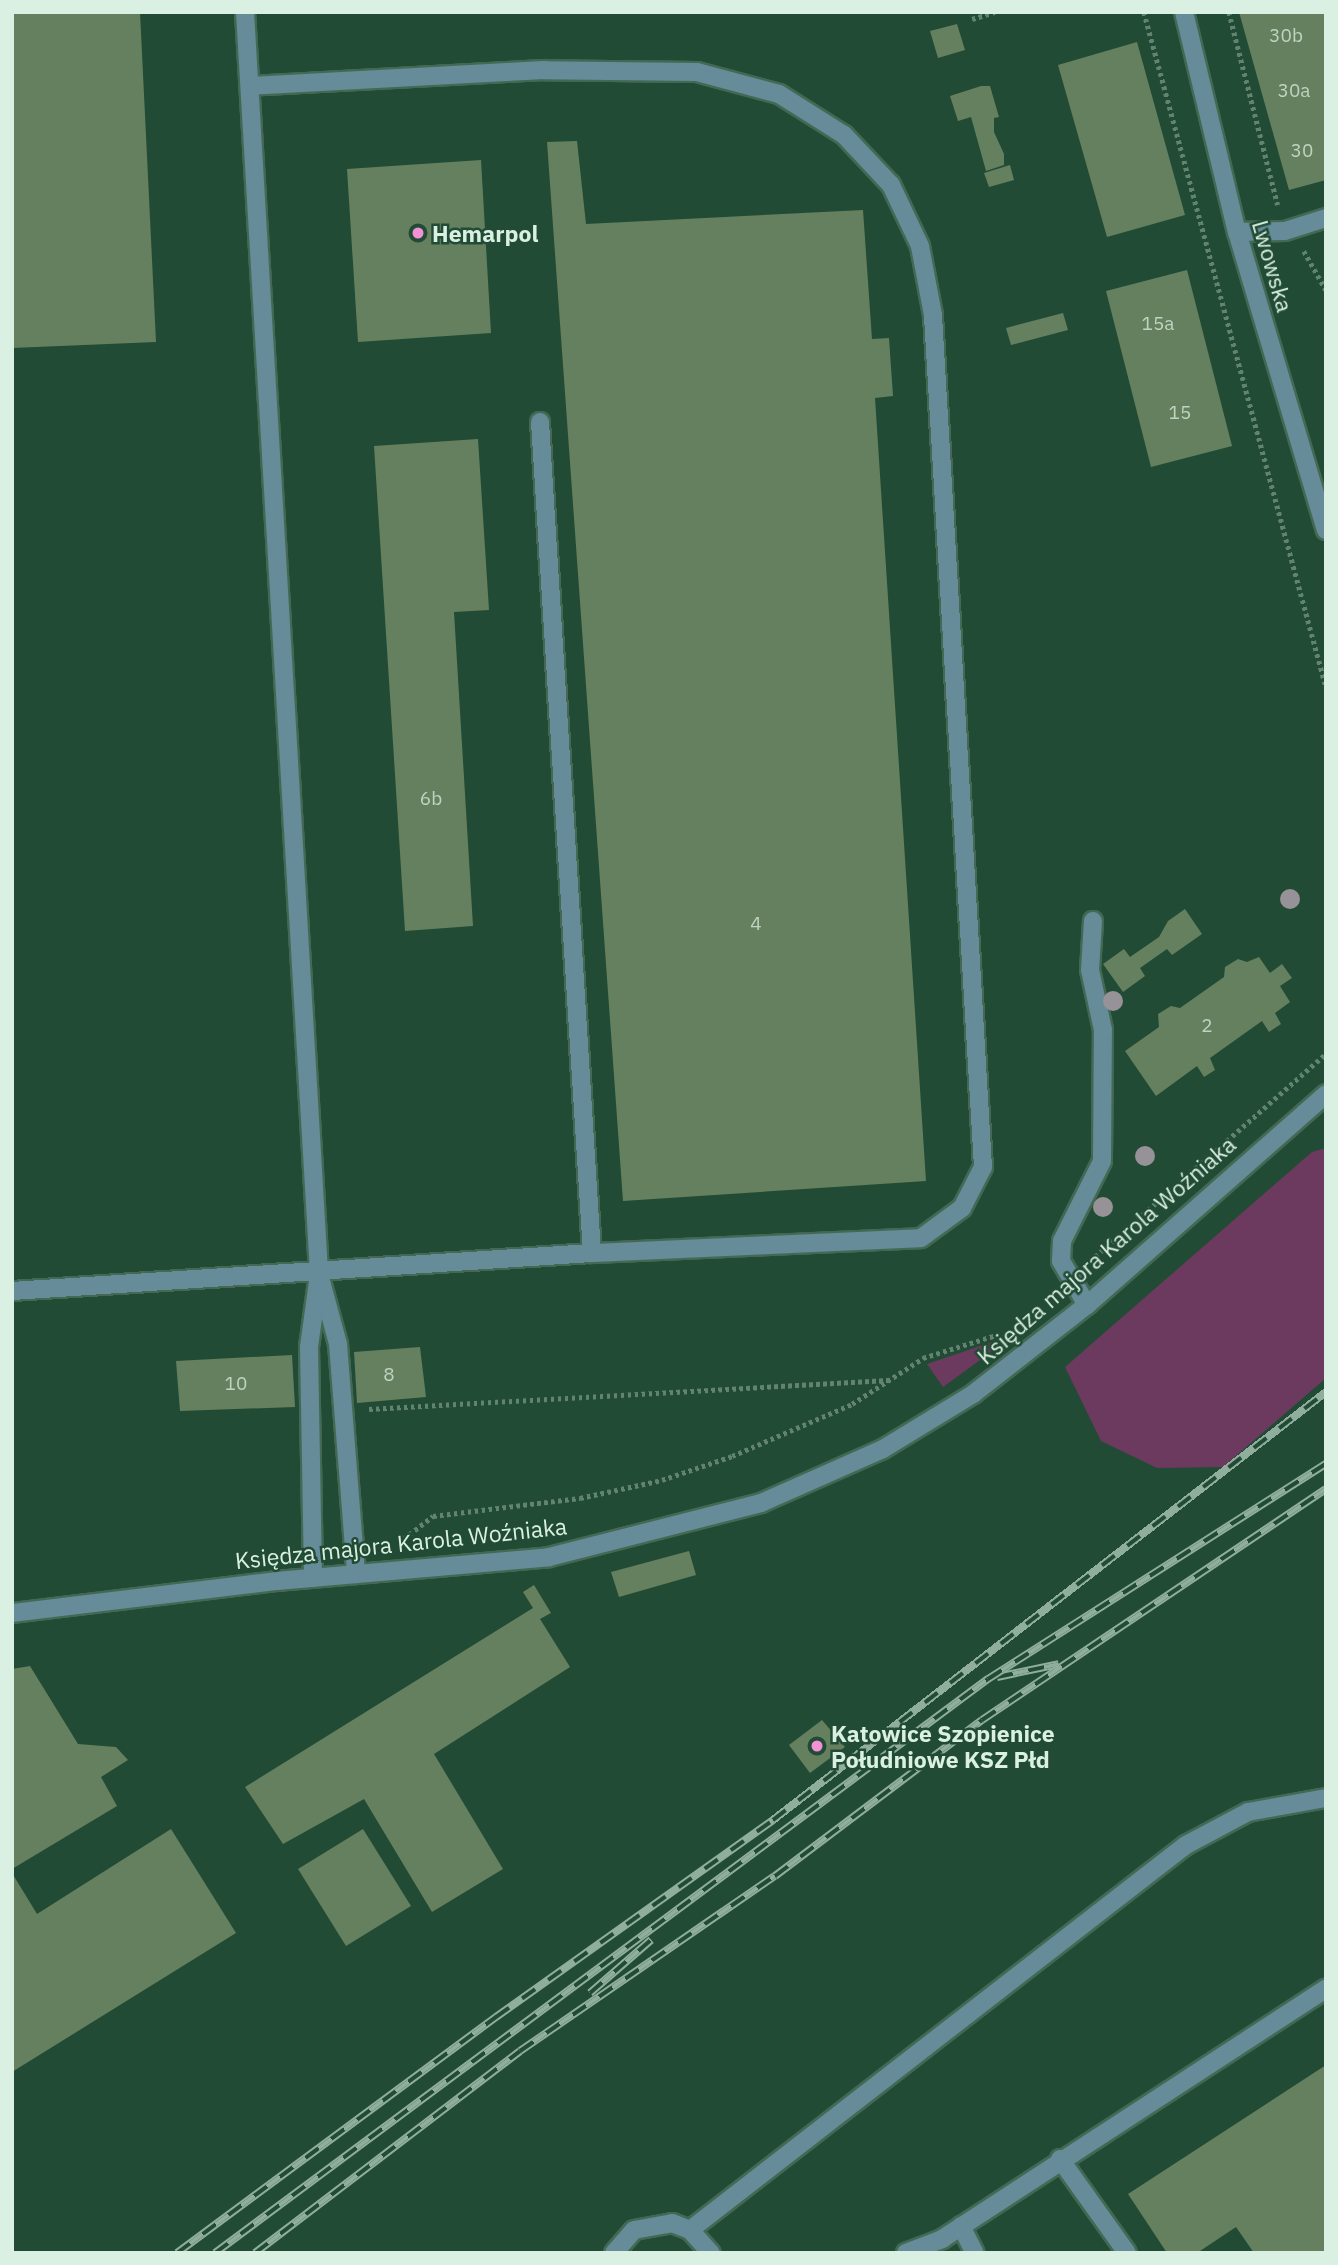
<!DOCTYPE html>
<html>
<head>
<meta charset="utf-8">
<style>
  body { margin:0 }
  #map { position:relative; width:1338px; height:2265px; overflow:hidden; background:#224b35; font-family:"IBM Plex Sans",sans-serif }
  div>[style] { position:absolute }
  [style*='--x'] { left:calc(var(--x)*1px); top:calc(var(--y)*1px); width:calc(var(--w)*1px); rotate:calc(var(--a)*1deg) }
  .green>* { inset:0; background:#6c3a5e }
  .building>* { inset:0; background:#65805e }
  .path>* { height:4.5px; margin-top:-2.25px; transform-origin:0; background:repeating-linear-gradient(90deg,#618370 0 3.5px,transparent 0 7px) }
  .roads { filter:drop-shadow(2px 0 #436954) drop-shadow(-2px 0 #436954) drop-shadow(0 2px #436954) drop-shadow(0 -2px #436954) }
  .minor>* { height:18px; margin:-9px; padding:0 9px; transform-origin:9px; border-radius:9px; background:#658c98 }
  .rail>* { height:8px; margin-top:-4px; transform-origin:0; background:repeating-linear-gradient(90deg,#224b35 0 16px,#90ae9d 0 32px); box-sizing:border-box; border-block:2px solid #90ae9d }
  .trees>* { width:20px; height:20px; margin:-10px; border-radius:50%; background:#969297 }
  .dots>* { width:19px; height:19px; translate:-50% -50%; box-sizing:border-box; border:4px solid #224b35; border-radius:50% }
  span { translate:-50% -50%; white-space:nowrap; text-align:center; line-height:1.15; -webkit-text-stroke:5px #224b35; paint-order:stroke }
  .number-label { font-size:19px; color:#bdd4c1 }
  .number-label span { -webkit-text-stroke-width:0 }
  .poi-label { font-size:23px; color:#daf0e2; font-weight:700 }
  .left { translate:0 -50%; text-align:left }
  .street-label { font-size:23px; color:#daf0e2 }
  .frame { position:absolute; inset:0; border:14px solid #daf0e2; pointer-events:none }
</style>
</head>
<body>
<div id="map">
  <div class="green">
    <div style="clip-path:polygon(1326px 1148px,1326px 1378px,1223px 1467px,1157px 1468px,1101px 1441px,1065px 1367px,1312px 1152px)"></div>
    <div style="clip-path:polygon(995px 1341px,998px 1347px,943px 1387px,927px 1364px)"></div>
  </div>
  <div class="building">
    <div style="clip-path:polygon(12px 12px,140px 12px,156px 342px,12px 348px)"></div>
    <div style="clip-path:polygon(1239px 12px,1324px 12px,1326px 180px,1289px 190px)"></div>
    <div style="clip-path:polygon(957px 24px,965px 50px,938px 58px,930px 31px)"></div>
    <div style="clip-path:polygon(1137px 42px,1185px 215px,1107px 237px,1058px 65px)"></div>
    <div style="clip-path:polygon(981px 86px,990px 86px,999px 117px,994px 118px,994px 132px,1004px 154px,1004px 165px,986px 171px,971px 117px,958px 121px,950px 96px)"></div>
    <div style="clip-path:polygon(577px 141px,586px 224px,863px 210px,872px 339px,889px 338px,893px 396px,875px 398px,926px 1181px,623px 1201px,547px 142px)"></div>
    <div style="clip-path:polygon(481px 160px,491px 333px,358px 342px,347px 169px)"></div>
    <div style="clip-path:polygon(1010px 165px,1014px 180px,989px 187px,984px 173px)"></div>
    <div style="clip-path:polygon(1187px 270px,1232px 446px,1151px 467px,1106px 291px)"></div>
    <div style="clip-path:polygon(1063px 313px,1068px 330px,1011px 345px,1006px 328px)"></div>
    <div style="clip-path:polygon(478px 439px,489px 610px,454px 612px,473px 926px,405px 931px,374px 446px)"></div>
    <div style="clip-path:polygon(1185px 909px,1202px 934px,1172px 955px,1167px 949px,1140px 968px,1145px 976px,1123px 992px,1103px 964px,1124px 949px,1130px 957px,1159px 937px,1168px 921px)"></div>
    <div style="clip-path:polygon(1259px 957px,1270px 973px,1282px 964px,1292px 978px,1280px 986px,1290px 1002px,1275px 1013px,1281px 1024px,1269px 1032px,1262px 1021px,1210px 1058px,1215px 1070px,1204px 1077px,1197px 1066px,1156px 1096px,1125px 1051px,1159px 1027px,1158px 1014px,1171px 1006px,1180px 1008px,1224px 977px,1225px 967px,1238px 959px,1247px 962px)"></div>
    <div style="clip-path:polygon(420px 1347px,426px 1397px,357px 1403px,354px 1352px)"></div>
    <div style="clip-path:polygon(292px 1355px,295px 1407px,180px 1411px,176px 1361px)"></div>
    <div style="clip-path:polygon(689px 1551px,696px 1575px,619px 1597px,611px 1572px)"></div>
    <div style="clip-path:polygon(534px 1585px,551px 1613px,540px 1619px,570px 1667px,434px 1754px,503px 1869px,432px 1912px,364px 1799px,283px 1844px,245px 1787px,533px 1608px,523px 1592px)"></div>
    <div style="clip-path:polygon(30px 1666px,78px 1744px,116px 1747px,128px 1760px,101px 1777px,117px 1806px,12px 1869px,12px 1669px)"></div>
    <div style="clip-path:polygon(822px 1720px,845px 1747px,810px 1773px,789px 1745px)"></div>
    <div style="clip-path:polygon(171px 1829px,236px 1933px,12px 2072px,12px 1873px,37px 1914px)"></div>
    <div style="clip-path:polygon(363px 1829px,411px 1906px,346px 1946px,298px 1869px)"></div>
    <div style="clip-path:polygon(1326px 2065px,1326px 2253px,1254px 2253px,1236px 2227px,1197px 2253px,1167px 2253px,1128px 2194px)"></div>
  </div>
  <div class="path">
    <div style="--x:1144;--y:12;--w:699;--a:74.91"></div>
    <div style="--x:1229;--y:12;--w:199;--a:75.8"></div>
    <div style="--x:972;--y:19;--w:24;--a:-17"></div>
    <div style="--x:1304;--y:251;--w:45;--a:60.6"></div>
    <div style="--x:1090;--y:1261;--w:314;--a:-41.3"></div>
    <div style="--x:369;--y:1409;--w:520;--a:-3.2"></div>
    <div style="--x:398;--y:1543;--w:44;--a:-37.6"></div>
    <div style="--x:433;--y:1516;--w:148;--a:-7"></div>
    <div style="--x:580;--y:1498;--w:84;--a:-12.4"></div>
    <div style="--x:662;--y:1480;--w:74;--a:-18.9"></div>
    <div style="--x:732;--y:1456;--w:131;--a:-23.4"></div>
    <div style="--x:852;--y:1404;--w:85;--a:-32.9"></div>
    <div style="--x:923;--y:1358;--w:84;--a:-17.4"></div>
  </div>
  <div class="roads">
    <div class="minor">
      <div style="--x:245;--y:12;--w:1264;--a:86.64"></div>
      <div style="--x:319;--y:1274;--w:74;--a:97.8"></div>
      <div style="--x:309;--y:1347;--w:231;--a:89"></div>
      <div style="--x:1184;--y:12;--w:226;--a:76.5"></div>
      <div style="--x:1237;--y:232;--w:311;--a:73.4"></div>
      <div style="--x:1237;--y:232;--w:48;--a:-1.2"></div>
      <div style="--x:1285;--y:231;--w:43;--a:-17.6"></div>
      <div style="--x:540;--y:422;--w:833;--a:86.42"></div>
      <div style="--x:321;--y:1281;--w:65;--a:74.9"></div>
      <div style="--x:338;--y:1344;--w:231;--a:85.5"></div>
      <div style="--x:12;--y:1291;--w:581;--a:-3.75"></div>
      <div style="--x:592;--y:1253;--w:329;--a:-2.6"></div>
      <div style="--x:921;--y:1238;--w:51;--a:-36.2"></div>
      <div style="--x:962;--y:1208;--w:46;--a:-62.9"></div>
      <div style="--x:983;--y:1167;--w:853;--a:-93.36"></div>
      <div style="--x:933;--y:315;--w:70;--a:-100.7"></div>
      <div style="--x:920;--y:246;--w:68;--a:-115.4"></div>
      <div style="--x:891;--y:185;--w:69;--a:-133.2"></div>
      <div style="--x:844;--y:135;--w:77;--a:-147.8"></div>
      <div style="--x:779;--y:94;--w:85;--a:-165"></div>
      <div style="--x:697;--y:72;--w:153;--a:-179.3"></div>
      <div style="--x:544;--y:70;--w:294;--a:176.9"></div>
      <div style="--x:1087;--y:1305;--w:51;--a:-120.6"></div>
      <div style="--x:1061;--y:1261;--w:20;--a:-87"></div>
      <div style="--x:1062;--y:1241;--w:89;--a:-63.4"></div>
      <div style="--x:1102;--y:1161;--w:131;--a:-89.6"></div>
      <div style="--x:1103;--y:1030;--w:61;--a:-102.2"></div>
      <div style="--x:1090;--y:970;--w:49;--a:-86.5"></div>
      <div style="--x:12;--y:1613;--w:267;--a:-6.9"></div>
      <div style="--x:277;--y:1581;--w:273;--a:-5"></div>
      <div style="--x:549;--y:1557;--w:219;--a:-14.3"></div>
      <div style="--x:761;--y:1503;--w:133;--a:-23.9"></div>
      <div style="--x:883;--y:1449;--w:105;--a:-31.4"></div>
      <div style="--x:973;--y:1394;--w:145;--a:-38"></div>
      <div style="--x:1087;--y:1305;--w:319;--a:-41.4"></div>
      <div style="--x:1060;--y:2159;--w:115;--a:54.5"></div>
      <div style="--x:961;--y:2226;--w:30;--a:63"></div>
      <div style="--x:690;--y:2230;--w:628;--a:-37.82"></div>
      <div style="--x:1186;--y:1845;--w:70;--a:-28"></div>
      <div style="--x:1248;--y:1812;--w:79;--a:-10.2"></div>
      <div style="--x:614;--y:2253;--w:30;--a:-49"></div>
      <div style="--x:634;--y:2230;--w:39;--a:-10"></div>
      <div style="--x:672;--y:2223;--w:19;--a:21"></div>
      <div style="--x:690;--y:2230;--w:31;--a:48"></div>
      <div style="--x:906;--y:2253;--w:39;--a:-21"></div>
      <div style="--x:942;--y:2239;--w:458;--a:-33.1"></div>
    </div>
  </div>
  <div class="rail">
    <div style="--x:997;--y:1677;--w:63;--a:-11.8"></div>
    <div style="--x:590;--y:1993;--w:81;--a:-41"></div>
    <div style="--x:177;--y:2253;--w:397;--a:-36.5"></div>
    <div style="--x:496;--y:2017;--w:340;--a:-35.4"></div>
    <div style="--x:773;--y:1820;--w:699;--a:-37.74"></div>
    <div style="--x:215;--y:2253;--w:963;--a:-36.6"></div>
    <div style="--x:988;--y:1679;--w:401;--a:-32.5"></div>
    <div style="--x:255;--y:2253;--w:333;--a:-37.3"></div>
    <div style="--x:520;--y:2051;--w:309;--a:-34.5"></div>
    <div style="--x:775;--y:1876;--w:259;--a:-37"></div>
    <div style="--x:982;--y:1720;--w:414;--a:-33.9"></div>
  </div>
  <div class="trees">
    <div style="left:1290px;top:899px"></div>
    <div style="left:1113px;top:1001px"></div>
    <div style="left:1145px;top:1156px"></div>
    <div style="left:1103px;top:1207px"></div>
  </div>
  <div class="dots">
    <div style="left:418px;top:233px;background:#f391d6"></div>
    <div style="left:817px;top:1746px;background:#f391d6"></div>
  </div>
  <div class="number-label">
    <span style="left:1286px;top:36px">30b</span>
    <span style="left:1294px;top:91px">30a</span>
    <span style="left:1302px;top:151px">30</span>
    <span style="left:1158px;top:324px">15a</span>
    <span style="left:1180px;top:413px">15</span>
    <span style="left:431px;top:799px">6b</span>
    <span style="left:756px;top:924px">4</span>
    <span style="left:1207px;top:1026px">2</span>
    <span style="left:389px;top:1375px">8</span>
    <span style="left:236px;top:1384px">10</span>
  </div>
  <div class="poi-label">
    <span class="left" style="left:432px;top:233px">Hemarpol</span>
    <span class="left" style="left:831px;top:1746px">Katowice Szopienice<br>Południowe KSZ Płd</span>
  </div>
  <div class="street-label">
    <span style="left:1273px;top:266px;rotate:74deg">Lwowska</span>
    <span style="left:1106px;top:1250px;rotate:-41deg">Księdza majora Karola Woźniaka</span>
    <span style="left:401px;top:1543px;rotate:-6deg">Księdza majora Karola Woźniaka</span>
  </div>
  <div class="frame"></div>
</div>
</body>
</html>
